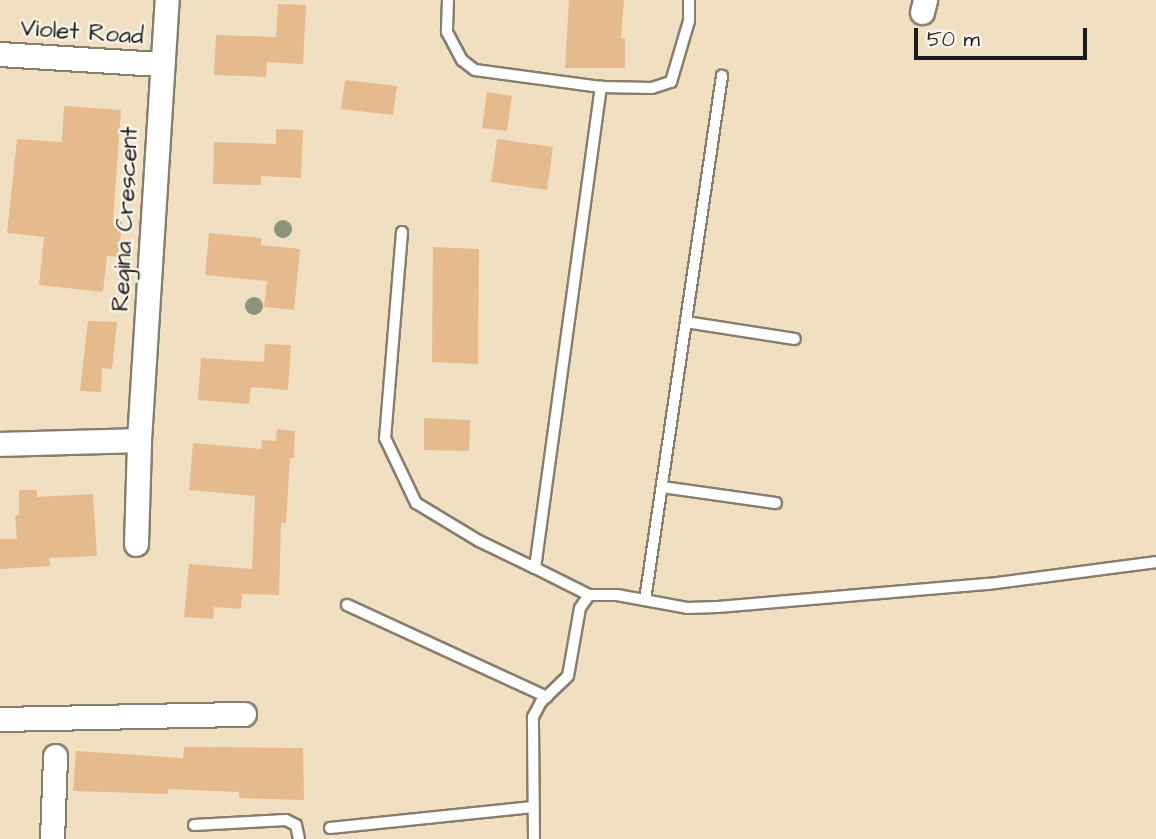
<!DOCTYPE html>
<html>
<head>
<meta charset="utf-8">
<style>
  body { margin:0 }
  #map { position:relative; width:1156px; height:839px; overflow:hidden; background:#f1dfc1; font-family:"Architects Daughter",sans-serif }
  div>[style] { position:absolute }
  [style*='--x'] { left:calc(var(--x)*1px); top:calc(var(--y)*1px); width:calc(var(--w)*1px); rotate:calc(var(--a)*1deg) }
  .building>* { inset:0; background:#e5bb8e }
  .roads { filter:drop-shadow(2px 0 #867e6e) drop-shadow(-2px 0 #867e6e) drop-shadow(0 2px #867e6e) drop-shadow(0 -2px #867e6e) }
  .lane>* { height:10px; margin:-5px; padding:0 5px; transform-origin:5px; border-radius:5px; background:#fff }
  .street>* { height:23px; margin:-11.5px; padding:0 11.5px; transform-origin:11.5px; border-radius:11.5px; background:#fff }
  .trees>* { width:18px; height:18px; margin:-9px; border-radius:50%; background:#8c957c }
  span { translate:-50% -50%; white-space:nowrap; text-align:center; line-height:1.15; -webkit-text-stroke:5px #f7f3e8; paint-order:stroke }
  .street-label { font-size:24px; color:#1c1c1c }
  .scale { position:absolute; left:914px; top:28px; width:173px; height:32px; box-sizing:border-box; border:4px solid #1c1c1c; border-top:0; padding-left:9px; font-size:21px; line-height:24px; white-space:nowrap; color:#1c1c1c; -webkit-text-stroke:5px #f7f3e8; paint-order:stroke }
</style>
</head>
<body>
<div id="map">
  <div class="building">
    <div style="clip-path:polygon(569px 0,624px 0,621px 38px,625px 38px,625px 68px,565px 68px)"></div>
    <div style="clip-path:polygon(278px 4px,306px 5px,303px 64px,267px 62px,266px 77px,214px 75px,216px 35px,276px 37px)"></div>
    <div style="clip-path:polygon(345px 80px,397px 86px,393px 115px,341px 109px)"></div>
    <div style="clip-path:polygon(487px 92px,512px 96px,507px 131px,482px 128px)"></div>
    <div style="clip-path:polygon(64px 106px,121px 110px,113px 220px,122px 221px,121px 234px,118px 257px,107px 256px,103px 292px,39px 285px,44px 237px,7px 233px,17px 139px,62px 142px)"></div>
    <div style="clip-path:polygon(276px 129px,303px 130px,301px 178px,261px 176px,261px 185px,213px 184px,214px 142px,276px 144px)"></div>
    <div style="clip-path:polygon(497px 139px,553px 147px,547px 190px,491px 182px)"></div>
    <div style="clip-path:polygon(209px 233px,261px 238px,261px 245px,300px 249px,294px 310px,264px 307px,267px 281px,205px 275px)"></div>
    <div style="clip-path:polygon(433px 247px,479px 249px,478px 364px,432px 362px)"></div>
    <div style="clip-path:polygon(88px 321px,117px 322px,112px 369px,102px 368px,101px 392px,80px 391px)"></div>
    <div style="clip-path:polygon(265px 344px,291px 345px,288px 390px,251px 387px,249px 404px,198px 400px,201px 358px,264px 362px)"></div>
    <div style="clip-path:polygon(424px 418px,470px 420px,469px 451px,424px 450px)"></div>
    <div style="clip-path:polygon(277px 429px,295px 431px,294px 458px,290px 458px,286px 523px,281px 523px,279px 595px,242px 594px,241px 609px,214px 607px,213px 619px,184px 617px,189px 564px,252px 569px,255px 496px,189px 490px,193px 443px,261px 449px,262px 440px,276px 441px)"></div>
    <div style="clip-path:polygon(19px 490px,37px 490px,37px 497px,93px 494px,97px 556px,49px 558px,50px 566px,0 569px,0 539px,17px 539px,15px 516px,19px 515px)"></div>
    <div style="clip-path:polygon(184px 747px,303px 748px,304px 800px,239px 798px,239px 792px,168px 789px,168px 794px,73px 791px,76px 751px,183px 758px)"></div>
  </div>
  <div class="roads">
    <div class="lane">
      <div style="--x:448;--y:0;--w:32;--a:92"></div>
      <div style="--x:447;--y:32;--w:32;--a:62"></div>
      <div style="--x:462;--y:60;--w:16;--a:38"></div>
      <div style="--x:475;--y:70;--w:127;--a:7.7"></div>
      <div style="--x:601;--y:87;--w:51;--a:1.1"></div>
      <div style="--x:652;--y:88;--w:20;--a:-18"></div>
      <div style="--x:671;--y:82;--w:64;--a:-73.6"></div>
      <div style="--x:689;--y:21;--w:21;--a:-90"></div>
      <div style="--x:402;--y:232;--w:207;--a:94.7"></div>
      <div style="--x:385;--y:438;--w:72;--a:64.5"></div>
      <div style="--x:416;--y:503;--w:74;--a:31.1"></div>
      <div style="--x:479;--y:541;--w:62;--a:25.7"></div>
      <div style="--x:686;--y:322;--w:110;--a:8.9"></div>
      <div style="--x:662;--y:487;--w:115;--a:8"></div>
      <div style="--x:589;--y:595;--w:60;--a:-153.4"></div>
      <div style="--x:535;--y:568;--w:486;--a:-82.2"></div>
      <div style="--x:645;--y:600;--w:530;--a:-81.64"></div>
      <div style="--x:347;--y:605;--w:220;--a:24.7"></div>
      <div style="--x:194;--y:825;--w:92;--a:-3.1"></div>
      <div style="--x:286;--y:820;--w:11;--a:27"></div>
      <div style="--x:296;--y:825;--w:14;--a:78"></div>
      <div style="--x:330;--y:828;--w:204;--a:-5.9"></div>
      <div style="--x:534;--y:839;--w:122;--a:-90.5"></div>
      <div style="--x:533;--y:717;--w:17;--a:-62"></div>
      <div style="--x:541;--y:702;--w:37;--a:-44"></div>
      <div style="--x:568;--y:676;--w:69;--a:-80"></div>
      <div style="--x:580;--y:608;--w:16;--a:-55"></div>
      <div style="--x:589;--y:595;--w:28;--a:0"></div>
      <div style="--x:617;--y:595;--w:71;--a:10.5"></div>
      <div style="--x:687;--y:608;--w:31;--a:-2"></div>
      <div style="--x:718;--y:607;--w:272;--a:-4.9"></div>
      <div style="--x:989;--y:584;--w:168;--a:-7.5"></div>
    </div>
    <div class="street">
      <div style="--x:922;--y:12;--w:12;--a:-76"></div>
      <div style="--x:0;--y:54;--w:161;--a:3.6"></div>
      <div style="--x:0;--y:444;--w:139;--a:-1.6"></div>
      <div style="--x:136;--y:544;--w:104;--a:-88.3"></div>
      <div style="--x:139;--y:440;--w:441;--a:-86.4"></div>
      <div style="--x:0;--y:719;--w:244;--a:-1.2"></div>
      <div style="--x:52;--y:839;--w:83;--a:-87.9"></div>
    </div>
  </div>
  <div class="trees">
    <div style="left:283px;top:229px"></div>
    <div style="left:254px;top:306px"></div>
  </div>
  <div class="street-label">
    <span style="left:82px;top:33px;rotate:4deg">Violet Road</span>
    <span style="left:126px;top:219px;rotate:-87deg">Regina Crescent</span>
  </div>
  <div class="scale">50 m</div>
</div>
</body>
</html>
